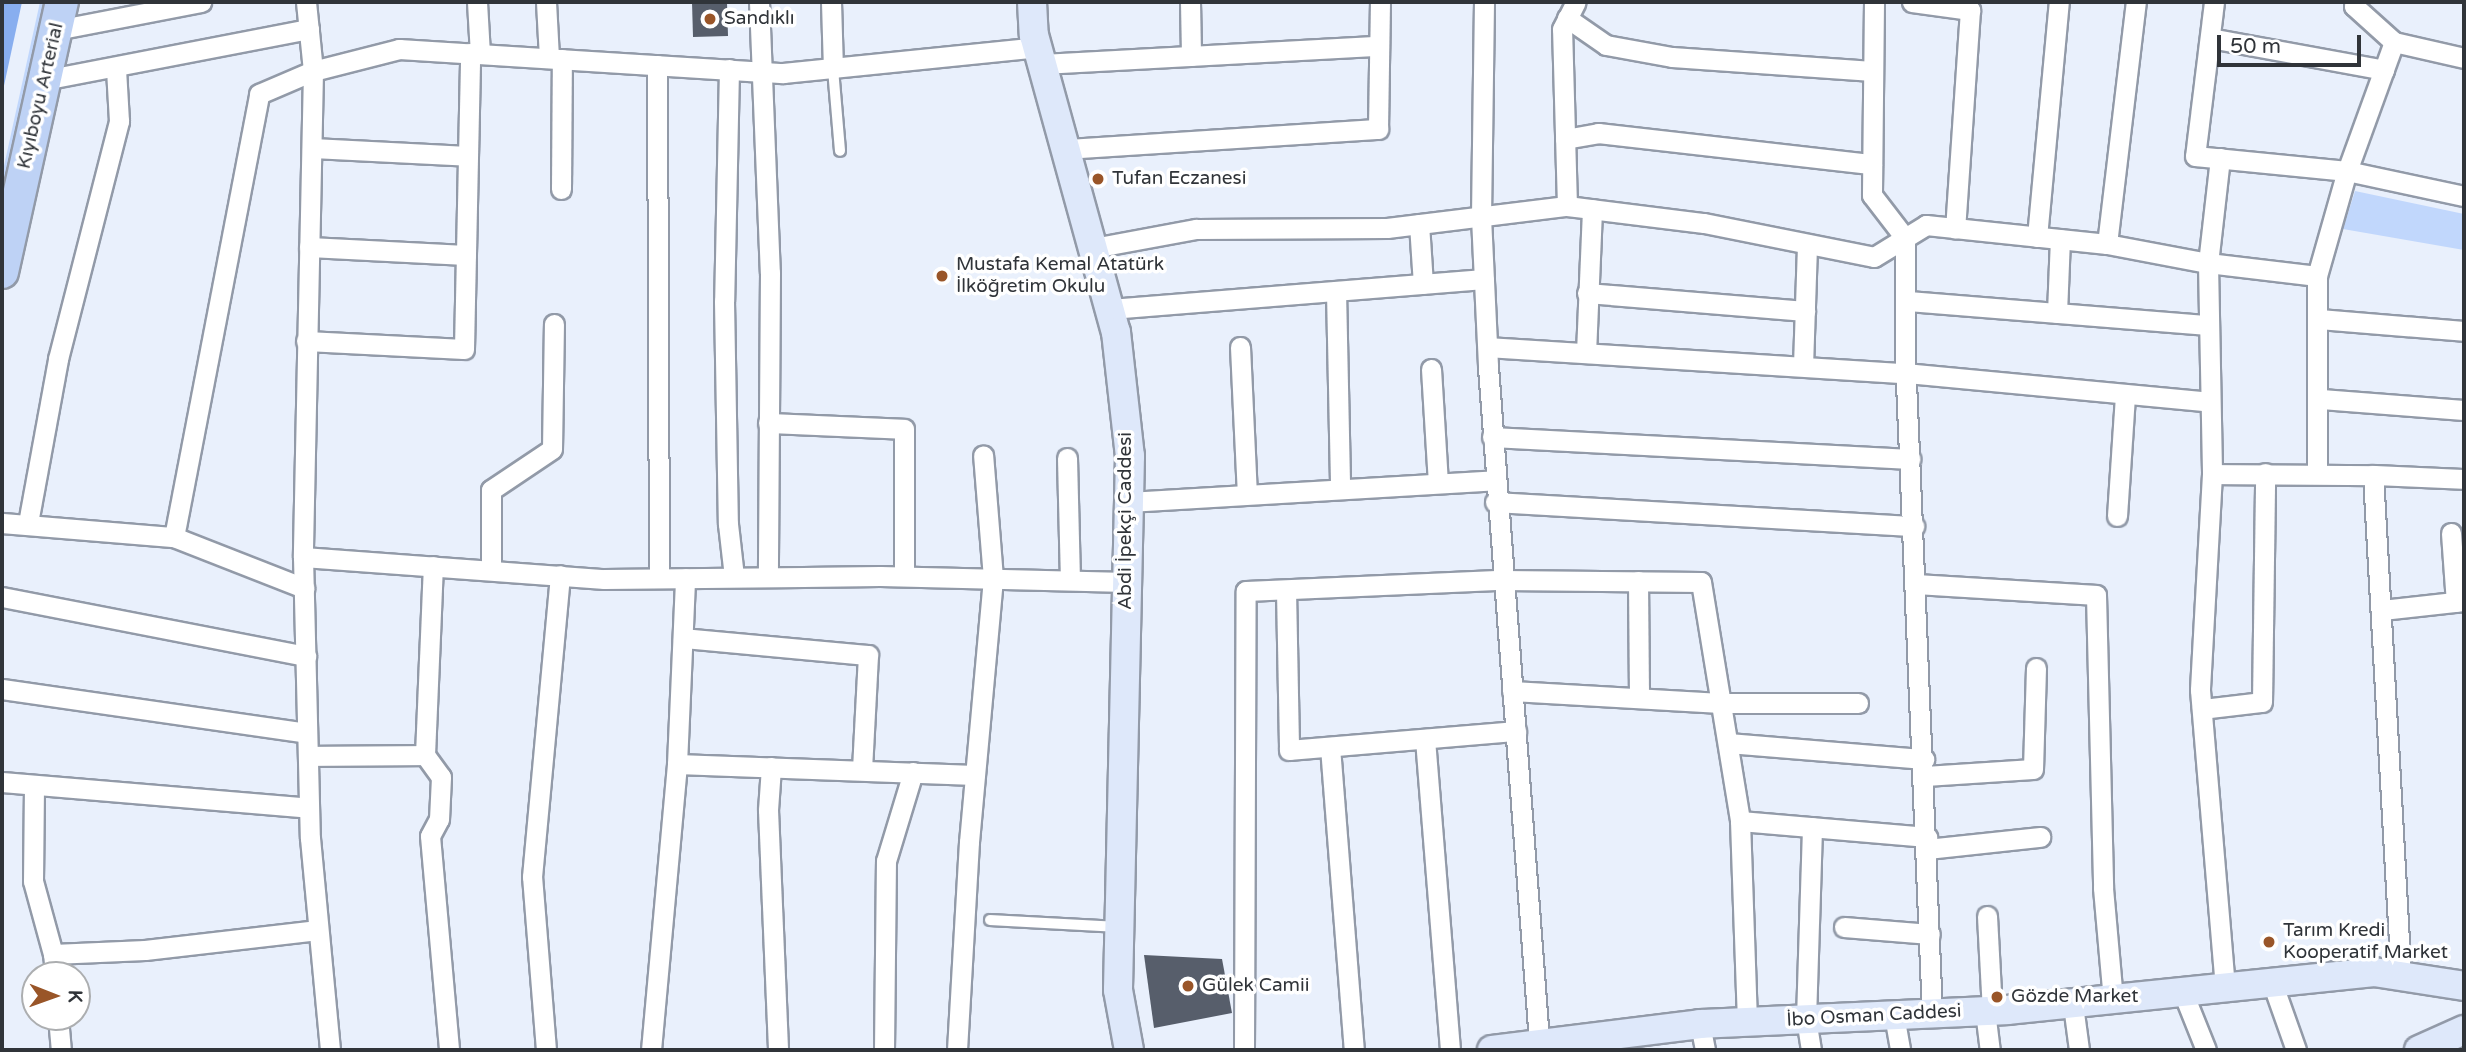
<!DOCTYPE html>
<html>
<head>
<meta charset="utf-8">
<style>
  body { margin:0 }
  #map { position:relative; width:2466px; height:1052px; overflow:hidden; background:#e9f0fc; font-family:"Varela Round",sans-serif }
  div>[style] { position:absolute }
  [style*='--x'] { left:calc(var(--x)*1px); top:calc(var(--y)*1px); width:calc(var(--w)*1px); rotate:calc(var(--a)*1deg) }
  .green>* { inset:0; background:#c1d7fc }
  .water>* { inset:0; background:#88aeef }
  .building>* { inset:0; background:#575e6b }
  .roads { filter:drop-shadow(2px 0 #929aa8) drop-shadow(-2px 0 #929aa8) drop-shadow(0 2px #929aa8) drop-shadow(0 -2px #929aa8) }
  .lane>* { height:10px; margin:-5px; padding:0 5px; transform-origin:5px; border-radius:5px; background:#fff }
  .street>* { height:19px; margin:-9.5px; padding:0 9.5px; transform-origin:9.5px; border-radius:9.5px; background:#fff }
  .secondary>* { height:28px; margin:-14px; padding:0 14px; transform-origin:14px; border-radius:14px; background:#dee8fa }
  .primary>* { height:32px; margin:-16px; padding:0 16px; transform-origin:16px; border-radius:16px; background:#bed2f5 }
  .dots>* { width:19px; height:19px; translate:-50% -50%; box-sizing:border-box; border:4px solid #fff; border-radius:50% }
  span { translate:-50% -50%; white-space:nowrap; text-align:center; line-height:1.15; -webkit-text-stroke:7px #fff; paint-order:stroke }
  .poi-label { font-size:19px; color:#303439 }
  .left { translate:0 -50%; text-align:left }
  .street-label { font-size:19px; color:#303439 }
  .frame { position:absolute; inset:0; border:4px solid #303439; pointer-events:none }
  .north { position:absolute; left:21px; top:961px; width:70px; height:70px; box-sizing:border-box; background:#fff; border:2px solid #acaeb0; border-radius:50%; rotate:91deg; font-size:19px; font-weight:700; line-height:28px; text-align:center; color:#303439 }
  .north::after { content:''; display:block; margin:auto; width:24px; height:32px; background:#995528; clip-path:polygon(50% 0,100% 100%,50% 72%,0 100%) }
  .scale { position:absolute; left:2217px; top:35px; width:144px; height:32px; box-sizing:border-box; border:4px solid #303439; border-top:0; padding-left:9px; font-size:21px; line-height:24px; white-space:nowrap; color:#303439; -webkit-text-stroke:5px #fff; paint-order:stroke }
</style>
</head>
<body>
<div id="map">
  <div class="green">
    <div style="clip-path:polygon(40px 2px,47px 2px,2px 212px,2px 175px)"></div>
    <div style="clip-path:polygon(2355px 191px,2464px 214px,2464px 250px,2343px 229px)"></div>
  </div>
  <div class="water">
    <div style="clip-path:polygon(2px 2px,22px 2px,2px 95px)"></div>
  </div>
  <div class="building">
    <div style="clip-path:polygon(692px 2px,727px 2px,728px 36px,693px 37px)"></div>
    <div style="clip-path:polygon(1144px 955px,1222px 959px,1232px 1013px,1154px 1028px)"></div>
  </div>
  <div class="roads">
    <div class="lane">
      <div style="--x:833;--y:69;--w:82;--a:85.1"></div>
      <div style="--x:990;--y:920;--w:129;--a:3.1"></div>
    </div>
    <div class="street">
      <div style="--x:306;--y:2;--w:69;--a:84.2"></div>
      <div style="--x:313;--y:71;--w:486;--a:91.2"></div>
      <div style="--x:303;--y:557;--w:302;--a:4.2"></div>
      <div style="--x:604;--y:579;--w:276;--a:-0.6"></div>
      <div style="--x:880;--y:576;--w:247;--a:1.4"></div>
      <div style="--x:477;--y:2;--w:52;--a:86.7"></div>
      <div style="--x:546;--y:2;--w:56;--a:86.9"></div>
      <div style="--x:759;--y:2;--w:271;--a:87.7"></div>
      <div style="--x:770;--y:273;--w:304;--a:90.4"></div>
      <div style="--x:831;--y:2;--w:67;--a:88.3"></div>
      <div style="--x:1190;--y:2;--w:54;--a:88.9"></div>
      <div style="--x:1484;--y:2;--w:215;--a:90.8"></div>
      <div style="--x:1481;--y:217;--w:150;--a:87.3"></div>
      <div style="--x:1488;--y:367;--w:676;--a:85.67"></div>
      <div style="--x:1874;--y:2;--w:193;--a:90.6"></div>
      <div style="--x:1872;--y:195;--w:54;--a:52.5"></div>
      <div style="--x:1905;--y:238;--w:119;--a:90"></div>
      <div style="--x:1905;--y:357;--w:658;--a:87.65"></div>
      <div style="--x:1912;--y:2;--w:59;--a:7.9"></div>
      <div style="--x:1970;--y:10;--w:219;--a:93.9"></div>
      <div style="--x:2214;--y:2;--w:155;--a:97"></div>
      <div style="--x:2195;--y:156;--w:153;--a:5.6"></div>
      <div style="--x:2347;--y:171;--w:120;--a:12.1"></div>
      <div style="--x:2355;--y:2;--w:4;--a:104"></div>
      <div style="--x:2354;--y:6;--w:54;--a:42"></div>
      <div style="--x:2394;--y:42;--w:72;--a:12.9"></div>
      <div style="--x:1567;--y:18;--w:47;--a:34.7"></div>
      <div style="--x:1606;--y:45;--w:67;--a:10.3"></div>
      <div style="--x:1672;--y:57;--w:201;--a:4"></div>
      <div style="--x:56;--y:30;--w:148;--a:-10.9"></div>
      <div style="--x:2210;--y:38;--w:177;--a:10.4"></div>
      <div style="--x:1042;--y:64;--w:337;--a:-3.1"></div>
      <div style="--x:657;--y:65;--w:513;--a:89.78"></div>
      <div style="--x:729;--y:69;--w:232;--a:91.2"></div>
      <div style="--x:724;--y:301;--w:223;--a:89"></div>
      <div style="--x:728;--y:524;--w:53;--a:83.5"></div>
      <div style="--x:44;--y:80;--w:270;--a:-10.9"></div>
      <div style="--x:1565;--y:139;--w:34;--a:-10"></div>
      <div style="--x:1598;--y:133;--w:276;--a:6.5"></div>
      <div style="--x:312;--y:148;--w:156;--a:2.9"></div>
      <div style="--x:1066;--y:149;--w:313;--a:-3.7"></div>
      <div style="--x:1378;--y:129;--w:127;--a:-89.1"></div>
      <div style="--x:2220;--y:158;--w:106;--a:96.5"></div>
      <div style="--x:2208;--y:263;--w:211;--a:88.9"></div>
      <div style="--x:2212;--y:474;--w:216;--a:93.2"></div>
      <div style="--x:2200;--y:690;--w:301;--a:85.2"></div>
      <div style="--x:561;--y:189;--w:130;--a:-89.6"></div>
      <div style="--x:1567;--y:206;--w:177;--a:-91.6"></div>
      <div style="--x:1562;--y:29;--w:30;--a:-63"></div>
      <div style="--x:1419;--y:224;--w:60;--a:86.2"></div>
      <div style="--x:2037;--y:237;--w:236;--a:-84.7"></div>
      <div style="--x:2107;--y:244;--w:244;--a:-83.2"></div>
      <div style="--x:309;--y:247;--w:157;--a:2.9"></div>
      <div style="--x:1093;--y:248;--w:105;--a:-10.5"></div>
      <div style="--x:1196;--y:229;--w:191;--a:-0.3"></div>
      <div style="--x:1387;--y:228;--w:181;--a:-7"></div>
      <div style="--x:1567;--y:206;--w:138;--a:7.1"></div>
      <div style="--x:1704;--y:223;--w:173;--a:11.3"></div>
      <div style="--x:1874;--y:257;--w:61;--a:-31.6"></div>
      <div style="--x:1926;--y:225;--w:182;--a:6"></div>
      <div style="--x:2107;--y:244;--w:103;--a:10.7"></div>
      <div style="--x:2208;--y:263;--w:110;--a:6.8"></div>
      <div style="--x:2317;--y:276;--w:109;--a:-74.1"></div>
      <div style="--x:2347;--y:171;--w:137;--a:-70"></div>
      <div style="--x:2317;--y:276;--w:196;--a:90"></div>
      <div style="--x:1336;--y:291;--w:198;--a:88.8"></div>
      <div style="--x:1587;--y:293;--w:219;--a:4.7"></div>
      <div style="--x:1908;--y:301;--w:301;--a:4.6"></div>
      <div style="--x:1110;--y:309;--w:375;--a:-4.6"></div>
      <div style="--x:2057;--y:313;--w:74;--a:-87.7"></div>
      <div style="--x:2319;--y:319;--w:145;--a:4.7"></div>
      <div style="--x:306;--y:341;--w:158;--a:2.9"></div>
      <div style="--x:464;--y:349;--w:296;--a:-88.8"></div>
      <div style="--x:1240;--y:347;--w:147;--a:87.3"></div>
      <div style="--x:1488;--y:347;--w:419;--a:3.6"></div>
      <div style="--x:1906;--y:373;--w:305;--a:5.4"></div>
      <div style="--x:1586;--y:353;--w:144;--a:-87.6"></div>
      <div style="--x:1803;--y:366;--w:122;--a:-88.1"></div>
      <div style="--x:1431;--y:369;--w:114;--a:86.5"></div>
      <div style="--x:2321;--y:399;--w:143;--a:4.4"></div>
      <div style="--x:768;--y:423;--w:136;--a:2.5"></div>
      <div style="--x:904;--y:429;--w:147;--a:90"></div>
      <div style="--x:1492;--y:437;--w:419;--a:3"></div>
      <div style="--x:1067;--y:458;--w:122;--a:88.6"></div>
      <div style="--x:2212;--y:474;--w:161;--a:0.4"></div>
      <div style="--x:2373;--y:475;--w:503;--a:86.81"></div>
      <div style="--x:2373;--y:475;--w:91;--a:2.5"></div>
      <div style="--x:1129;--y:502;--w:366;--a:-3.4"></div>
      <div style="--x:1495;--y:502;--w:420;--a:3.3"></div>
      <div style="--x:2117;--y:516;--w:122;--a:-86.2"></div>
      <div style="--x:2;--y:523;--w:173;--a:4.7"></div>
      <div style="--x:174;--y:537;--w:140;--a:21.4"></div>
      <div style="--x:28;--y:523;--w:167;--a:-79.6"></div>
      <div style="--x:58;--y:359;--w:246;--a:-75.6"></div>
      <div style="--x:119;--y:121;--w:52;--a:-93.3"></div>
      <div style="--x:2451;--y:533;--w:69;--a:85.9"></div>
      <div style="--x:174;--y:537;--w:451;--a:-79.1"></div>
      <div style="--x:259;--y:94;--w:59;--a:-23.1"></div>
      <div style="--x:313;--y:71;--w:89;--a:-14.3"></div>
      <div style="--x:399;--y:49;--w:385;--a:3.6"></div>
      <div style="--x:783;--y:73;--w:255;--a:-5.8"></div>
      <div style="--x:303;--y:557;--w:281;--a:88.6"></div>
      <div style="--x:310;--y:838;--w:213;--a:84.6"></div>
      <div style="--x:491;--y:570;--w:80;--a:-90"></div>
      <div style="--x:491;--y:490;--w:73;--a:-33.9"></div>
      <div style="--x:552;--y:449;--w:125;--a:-89.1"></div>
      <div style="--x:1638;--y:581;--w:117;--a:89.5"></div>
      <div style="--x:1917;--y:584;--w:179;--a:3.5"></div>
      <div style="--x:2096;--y:595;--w:293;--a:88.6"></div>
      <div style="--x:2103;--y:888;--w:113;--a:84.9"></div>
      <div style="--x:1286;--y:590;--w:160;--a:88.9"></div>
      <div style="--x:1289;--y:750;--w:228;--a:-4.8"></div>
      <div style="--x:2;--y:597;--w:310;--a:11"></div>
      <div style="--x:2382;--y:610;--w:82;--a:-6.3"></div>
      <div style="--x:683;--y:638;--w:186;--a:5.3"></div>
      <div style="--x:868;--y:655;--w:115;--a:93"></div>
      <div style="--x:2;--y:689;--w:308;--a:8.2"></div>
      <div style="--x:1512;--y:691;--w:209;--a:3.3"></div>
      <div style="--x:1721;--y:703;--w:137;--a:0"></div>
      <div style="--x:2202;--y:709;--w:60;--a:-6.7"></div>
      <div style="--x:2262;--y:702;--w:229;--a:-89.2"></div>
      <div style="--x:1425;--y:739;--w:312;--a:85.4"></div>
      <div style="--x:1728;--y:743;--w:197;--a:4.7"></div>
      <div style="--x:1330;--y:747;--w:304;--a:85.5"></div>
      <div style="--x:425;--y:755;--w:27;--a:54"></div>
      <div style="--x:441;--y:777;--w:42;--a:92.7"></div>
      <div style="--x:439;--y:819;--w:19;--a:118"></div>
      <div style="--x:430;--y:836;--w:215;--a:84.9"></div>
      <div style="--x:308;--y:756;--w:117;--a:-0.5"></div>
      <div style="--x:425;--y:755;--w:189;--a:-87.6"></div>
      <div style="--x:677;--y:764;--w:298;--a:2.1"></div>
      <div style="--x:771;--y:767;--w:43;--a:94"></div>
      <div style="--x:768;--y:810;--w:240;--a:87.6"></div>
      <div style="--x:1925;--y:776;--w:108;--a:-3.7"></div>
      <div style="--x:2033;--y:769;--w:101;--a:-88.3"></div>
      <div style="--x:2;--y:782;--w:308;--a:4.8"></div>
      <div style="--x:34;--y:786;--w:95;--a:90.6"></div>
      <div style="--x:33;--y:881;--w:76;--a:74.7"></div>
      <div style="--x:1740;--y:821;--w:188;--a:4.9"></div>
      <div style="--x:1927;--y:849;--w:114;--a:-6.1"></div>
      <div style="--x:1987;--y:916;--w:95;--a:87"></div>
      <div style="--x:1844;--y:927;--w:86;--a:4.7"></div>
      <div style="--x:55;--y:975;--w:21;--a:-95"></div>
      <div style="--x:53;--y:954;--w:92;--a:-2.5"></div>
      <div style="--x:145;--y:950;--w:174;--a:-6.6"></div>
      <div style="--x:2273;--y:985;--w:69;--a:70.5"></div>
      <div style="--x:2184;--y:995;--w:59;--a:68.2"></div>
      <div style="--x:2073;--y:1005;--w:45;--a:82.4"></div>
      <div style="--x:1985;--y:1011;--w:39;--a:83"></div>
      <div style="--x:1894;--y:1015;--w:36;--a:80"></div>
      <div style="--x:58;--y:1017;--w:33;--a:85"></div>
      <div style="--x:1700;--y:1024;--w:26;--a:79"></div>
      <div style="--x:546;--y:1050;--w:174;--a:-94.6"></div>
      <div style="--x:532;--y:877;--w:303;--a:-84.7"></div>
      <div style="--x:651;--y:1050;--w:287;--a:-84.8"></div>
      <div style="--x:677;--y:764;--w:186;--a:-87.5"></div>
      <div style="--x:884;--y:1050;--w:189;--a:-89.4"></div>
      <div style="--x:886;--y:861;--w:93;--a:-73.1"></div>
      <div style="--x:957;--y:1050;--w:208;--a:-86.7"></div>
      <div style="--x:969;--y:842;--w:265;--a:-84.8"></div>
      <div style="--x:993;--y:578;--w:123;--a:-94.6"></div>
      <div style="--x:1244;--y:1050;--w:459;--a:-89.8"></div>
      <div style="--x:1246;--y:591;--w:256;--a:-2.5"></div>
      <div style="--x:1502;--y:580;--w:199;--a:0.6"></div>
      <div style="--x:1701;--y:582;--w:242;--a:80.7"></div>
      <div style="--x:1740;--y:821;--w:201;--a:88"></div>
      <div style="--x:1811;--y:1050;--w:31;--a:-99"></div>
      <div style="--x:1806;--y:1019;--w:192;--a:-88.2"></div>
    </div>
    <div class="secondary">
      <div style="--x:1032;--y:2;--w:33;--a:87"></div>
      <div style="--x:1034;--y:35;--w:308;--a:74.6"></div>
      <div style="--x:1116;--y:332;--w:125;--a:83.6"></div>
      <div style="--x:1130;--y:456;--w:534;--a:91.29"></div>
      <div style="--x:1118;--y:990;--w:61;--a:79.6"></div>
      <div style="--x:1492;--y:1050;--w:210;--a:-7.1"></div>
      <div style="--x:1700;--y:1024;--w:307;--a:-2.6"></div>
      <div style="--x:2007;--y:1010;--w:369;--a:-5.9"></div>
      <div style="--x:2374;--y:972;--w:91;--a:8.8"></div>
      <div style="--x:2419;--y:1050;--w:49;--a:-24"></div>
    </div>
    <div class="primary">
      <div style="--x:2;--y:272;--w:277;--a:-77.5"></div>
    </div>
  </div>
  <div class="dots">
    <div style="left:710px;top:19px;background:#995528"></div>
    <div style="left:1098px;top:179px;background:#995528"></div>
    <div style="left:942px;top:276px;background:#995528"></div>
    <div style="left:2269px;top:942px;background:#995528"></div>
    <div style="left:1188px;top:986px;background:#995528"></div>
    <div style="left:1997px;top:997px;background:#995528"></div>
  </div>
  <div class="poi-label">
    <span class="left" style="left:724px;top:19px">Sandıklı</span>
    <span class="left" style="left:1112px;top:179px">Tufan Eczanesi</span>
    <span class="left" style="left:956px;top:276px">Mustafa Kemal Atatürk<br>İlköğretim Okulu</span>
    <span class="left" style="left:2283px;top:942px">Tarım Kredi<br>Kooperatif Market</span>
    <span class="left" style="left:1202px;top:986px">Gülek Camii</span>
    <span class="left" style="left:2011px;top:997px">Gözde Market</span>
  </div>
  <div class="street-label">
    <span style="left:41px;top:96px;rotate:-77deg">Kıyıboyu Arterial</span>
    <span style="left:1126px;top:521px;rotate:-90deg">Abdi İpekçi Caddesi</span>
    <span style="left:1874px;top:1016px;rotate:-3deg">İbo Osman Caddesi</span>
  </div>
  <div class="frame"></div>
  <div class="north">K</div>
  <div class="scale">50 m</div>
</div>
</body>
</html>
